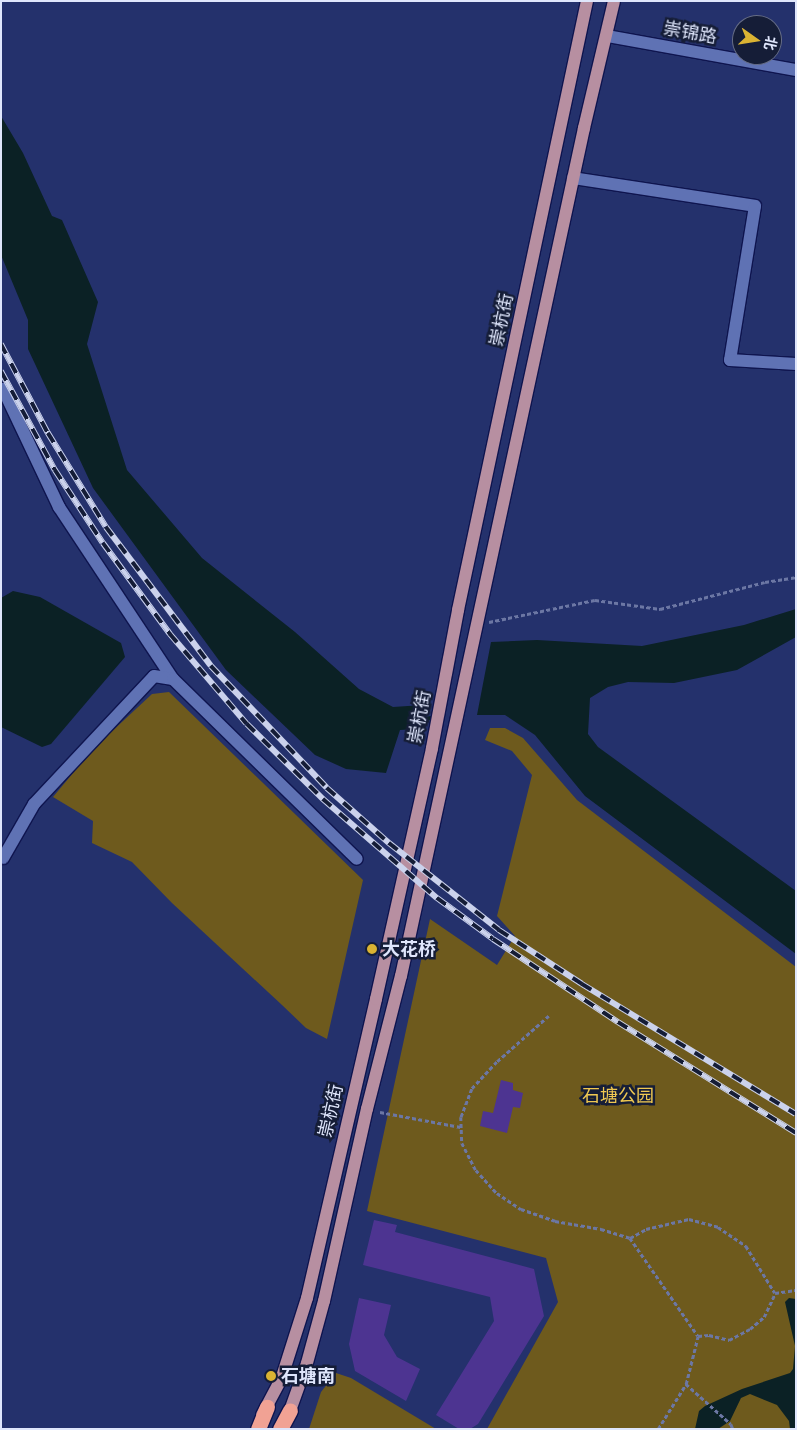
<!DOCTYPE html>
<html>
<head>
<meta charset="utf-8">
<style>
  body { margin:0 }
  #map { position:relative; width:797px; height:1430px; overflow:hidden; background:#24316c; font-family:Cabin,"Noto Sans SC",sans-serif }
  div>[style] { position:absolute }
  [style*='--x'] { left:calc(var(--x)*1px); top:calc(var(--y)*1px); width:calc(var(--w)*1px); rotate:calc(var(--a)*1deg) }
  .green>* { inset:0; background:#6e5a1d }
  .water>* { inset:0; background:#0b2125 }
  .stream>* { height:4px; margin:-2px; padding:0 2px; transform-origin:2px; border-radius:2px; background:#0b2125 }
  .building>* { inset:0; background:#4d3491 }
  .path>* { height:2.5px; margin-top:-1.25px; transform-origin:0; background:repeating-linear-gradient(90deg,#6c77a4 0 4px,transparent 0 6.5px) }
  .roads { filter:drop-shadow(1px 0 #0f154f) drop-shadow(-1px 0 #0f154f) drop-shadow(0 1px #0f154f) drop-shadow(0 -1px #0f154f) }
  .minor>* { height:12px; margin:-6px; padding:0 6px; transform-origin:6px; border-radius:6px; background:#5f72b4 }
  .major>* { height:12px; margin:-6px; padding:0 6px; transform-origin:6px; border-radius:6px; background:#b78fa1 }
  .highway>* { height:15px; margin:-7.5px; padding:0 7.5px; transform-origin:7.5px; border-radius:7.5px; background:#f1a294 }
  .rail>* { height:5.5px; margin-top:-2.75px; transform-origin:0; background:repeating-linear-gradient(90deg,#151d37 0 11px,#cbd2ec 0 22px); box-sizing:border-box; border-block:1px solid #cbd2ec }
  .dots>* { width:14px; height:14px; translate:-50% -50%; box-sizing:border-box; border:2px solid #151d37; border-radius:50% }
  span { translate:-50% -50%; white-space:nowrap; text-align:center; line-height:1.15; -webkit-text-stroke:5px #151d37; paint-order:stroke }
  .street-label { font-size:18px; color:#dfe6fc }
  .poi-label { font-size:18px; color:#dfe6fc; font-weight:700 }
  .left { translate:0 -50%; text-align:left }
  .park-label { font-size:18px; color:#efc852 }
  .frame { position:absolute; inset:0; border:2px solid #dfe6fc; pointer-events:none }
  .north { position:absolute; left:732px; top:15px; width:50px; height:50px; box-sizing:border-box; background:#151d37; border:1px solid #666d86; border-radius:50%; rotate:103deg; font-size:14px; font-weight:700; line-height:20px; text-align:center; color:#dfe6fc }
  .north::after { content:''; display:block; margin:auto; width:18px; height:22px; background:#dab333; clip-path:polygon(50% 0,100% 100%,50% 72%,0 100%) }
</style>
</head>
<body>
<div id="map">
  <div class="green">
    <div style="clip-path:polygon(169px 692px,363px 880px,327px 1039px,306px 1028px,282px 1005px,172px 903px,132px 862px,92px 843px,93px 821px,53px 797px,93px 749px,152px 694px)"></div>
    <div style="clip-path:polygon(490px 728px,505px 728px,523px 738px,577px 800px,796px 967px,796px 1429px,487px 1429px,558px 1302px,546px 1258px,367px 1211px,430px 919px,497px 965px,515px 936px,497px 916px,532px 775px,512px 751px,485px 740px)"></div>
    <div style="clip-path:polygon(336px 1373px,351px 1378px,436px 1429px,309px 1429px,321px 1392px)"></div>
  </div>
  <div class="water">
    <div style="clip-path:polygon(1px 116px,23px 153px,52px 216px,62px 220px,98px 302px,87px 344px,127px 470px,202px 558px,295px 632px,359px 689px,393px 707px,423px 705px,419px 729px,400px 730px,386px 773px,346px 769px,315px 755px,226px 670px,93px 488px,28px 349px,28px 320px,1px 255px)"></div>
    <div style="clip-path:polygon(13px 591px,40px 597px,121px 643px,125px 657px,51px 744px,42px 747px,1px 727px,1px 598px)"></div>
    <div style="clip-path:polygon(796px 609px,796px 637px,737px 670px,674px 683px,628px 682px,608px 687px,590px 698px,588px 734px,598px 747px,796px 891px,796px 954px,585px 796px,535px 735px,505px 715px,477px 715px,491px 642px,537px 640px,642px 646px,744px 625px)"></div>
    <div style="clip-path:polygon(789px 1298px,796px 1299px,796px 1429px,790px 1429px,789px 1421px,777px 1405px,750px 1394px,741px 1398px,730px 1421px,718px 1429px,695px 1429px,699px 1411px,705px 1406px,742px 1389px,790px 1373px,793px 1369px,795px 1346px,785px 1302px)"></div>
  </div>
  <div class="stream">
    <div style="--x:418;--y:720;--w:12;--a:-9"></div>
  </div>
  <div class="building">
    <div style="clip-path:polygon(501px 1080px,513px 1083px,513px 1090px,523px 1093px,520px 1108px,513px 1107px,507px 1133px,480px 1126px,483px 1111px,493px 1113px)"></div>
    <div style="clip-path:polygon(374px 1220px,397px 1225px,395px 1232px,534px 1269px,544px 1316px,478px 1424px,470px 1429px,459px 1429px,436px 1415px,494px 1321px,490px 1297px,363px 1265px)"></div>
    <div style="clip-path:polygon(359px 1298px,391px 1305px,384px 1335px,397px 1357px,420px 1369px,406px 1401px,355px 1371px,349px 1344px)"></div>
  </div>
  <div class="path">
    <div style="--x:489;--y:622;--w:108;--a:-11.7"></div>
    <div style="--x:595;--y:600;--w:66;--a:7.9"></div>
    <div style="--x:660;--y:609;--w:108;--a:-14.4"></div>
    <div style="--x:765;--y:582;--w:31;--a:-9"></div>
    <div style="--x:549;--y:1016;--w:69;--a:138.5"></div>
    <div style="--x:497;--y:1062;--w:37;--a:133"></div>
    <div style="--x:472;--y:1089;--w:30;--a:111"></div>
    <div style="--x:461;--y:1117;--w:26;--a:88"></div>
    <div style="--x:462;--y:1143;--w:30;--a:63"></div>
    <div style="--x:476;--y:1170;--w:31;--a:48"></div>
    <div style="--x:497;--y:1193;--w:29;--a:34"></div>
    <div style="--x:521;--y:1209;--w:36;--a:19"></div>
    <div style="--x:555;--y:1221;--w:47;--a:9.9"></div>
    <div style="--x:601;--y:1229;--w:30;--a:17"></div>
    <div style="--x:630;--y:1238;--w:119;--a:55.2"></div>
    <div style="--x:380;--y:1112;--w:82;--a:10.5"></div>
    <div style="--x:630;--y:1238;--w:18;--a:-29"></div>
    <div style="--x:646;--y:1229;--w:44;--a:-13.1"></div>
    <div style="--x:689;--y:1219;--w:30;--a:15"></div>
    <div style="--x:718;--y:1227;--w:34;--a:34"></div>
    <div style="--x:746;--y:1246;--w:55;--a:58.3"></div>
    <div style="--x:686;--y:1384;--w:60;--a:41.6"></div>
    <div style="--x:731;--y:1424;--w:5;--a:68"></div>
    <div style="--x:658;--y:1429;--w:53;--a:-58.1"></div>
    <div style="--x:686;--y:1384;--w:49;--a:-76"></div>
    <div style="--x:698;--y:1336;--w:11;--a:-5"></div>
    <div style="--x:709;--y:1335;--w:21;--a:14"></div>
    <div style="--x:729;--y:1340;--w:24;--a:-28"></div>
    <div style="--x:750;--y:1329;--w:18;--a:-41"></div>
    <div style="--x:764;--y:1317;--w:26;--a:-65"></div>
    <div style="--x:775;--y:1293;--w:21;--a:-8"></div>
  </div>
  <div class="roads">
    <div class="minor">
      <div style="--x:607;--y:36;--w:192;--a:10.2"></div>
      <div style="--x:573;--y:178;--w:184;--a:8.7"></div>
      <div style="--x:755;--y:206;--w:156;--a:99.2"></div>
      <div style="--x:730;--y:360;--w:66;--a:3.5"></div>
      <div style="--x:1;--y:390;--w:2;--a:-27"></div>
      <div style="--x:3;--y:389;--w:131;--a:64.6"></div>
      <div style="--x:59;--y:507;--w:206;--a:56.5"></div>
      <div style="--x:3;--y:858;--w:62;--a:-60.1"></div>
      <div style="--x:34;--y:804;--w:175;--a:-46.8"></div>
      <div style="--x:154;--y:676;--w:19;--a:9"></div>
      <div style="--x:173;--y:679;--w:257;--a:44.4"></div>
    </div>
    <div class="major">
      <div style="--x:262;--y:1415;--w:40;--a:-62"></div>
      <div style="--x:281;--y:1380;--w:86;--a:-72.4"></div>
      <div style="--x:307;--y:1298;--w:307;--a:-77"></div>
      <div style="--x:376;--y:999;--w:257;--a:-77.4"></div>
      <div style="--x:432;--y:748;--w:140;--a:-79.3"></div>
      <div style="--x:458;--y:610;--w:623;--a:-78.04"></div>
      <div style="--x:287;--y:1419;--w:59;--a:-70.3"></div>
      <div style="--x:307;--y:1363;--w:64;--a:-74.7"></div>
      <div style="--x:324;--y:1301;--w:197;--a:-77.4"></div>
      <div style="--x:367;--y:1109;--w:137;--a:-75.7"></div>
      <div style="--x:401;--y:976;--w:868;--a:-77.82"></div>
      <div style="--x:584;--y:128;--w:130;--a:-76.7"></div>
    </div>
    <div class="highway">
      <div style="--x:258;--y:1429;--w:24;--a:-68"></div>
      <div style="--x:280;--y:1429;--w:21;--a:-62"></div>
    </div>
  </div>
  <div class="rail">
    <div style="--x:1;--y:344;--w:101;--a:62.2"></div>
    <div style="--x:48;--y:433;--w:110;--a:58.3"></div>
    <div style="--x:106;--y:527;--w:174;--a:52.9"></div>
    <div style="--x:211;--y:666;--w:168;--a:46.4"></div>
    <div style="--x:327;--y:788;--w:83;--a:41.6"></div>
    <div style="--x:389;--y:843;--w:140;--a:38.3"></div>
    <div style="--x:499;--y:930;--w:99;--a:33"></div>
    <div style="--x:582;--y:984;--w:250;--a:31.3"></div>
    <div style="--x:1;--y:371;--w:113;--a:61.4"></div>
    <div style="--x:55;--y:470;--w:87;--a:56.7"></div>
    <div style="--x:103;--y:543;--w:113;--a:53.6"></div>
    <div style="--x:170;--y:634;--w:118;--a:49.5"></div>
    <div style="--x:247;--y:724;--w:107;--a:44.6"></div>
    <div style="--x:323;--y:799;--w:151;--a:41"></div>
    <div style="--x:437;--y:898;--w:69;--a:36.2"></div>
    <div style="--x:493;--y:939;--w:150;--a:33.6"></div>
    <div style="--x:618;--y:1022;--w:210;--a:31.9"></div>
  </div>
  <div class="dots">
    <div style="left:372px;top:949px;background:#dab333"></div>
    <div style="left:271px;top:1376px;background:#dab333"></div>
  </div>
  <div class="street-label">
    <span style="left:690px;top:33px;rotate:10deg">崇锦路</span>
    <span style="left:502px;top:320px;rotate:-78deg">崇杭街</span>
    <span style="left:420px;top:717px;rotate:-79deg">崇杭街</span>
    <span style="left:331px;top:1111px;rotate:-77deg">崇杭街</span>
  </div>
  <div class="poi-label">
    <span class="left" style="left:382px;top:949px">大花桥</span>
    <span class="left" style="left:281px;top:1376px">石塘南</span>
  </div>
  <div class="park-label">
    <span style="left:618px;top:1096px">石塘公园</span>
  </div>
  <div class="frame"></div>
  <div class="north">北</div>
</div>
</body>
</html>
